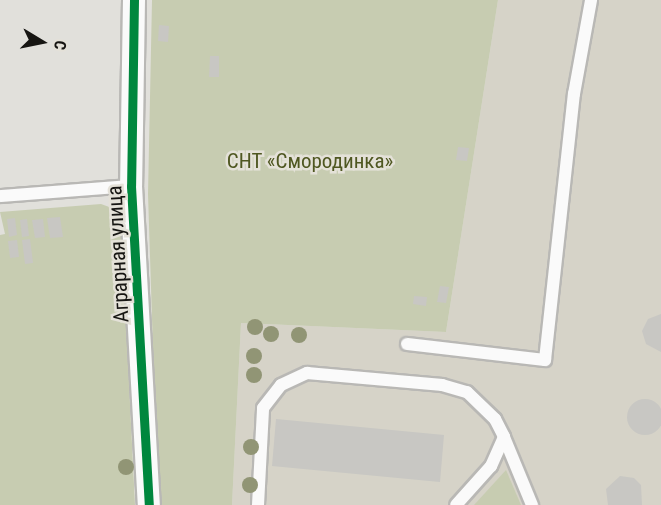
<!DOCTYPE html>
<html>
<head>
<meta charset="utf-8">
<style>
  body { margin:0 }
  #map { position:relative; width:661px; height:505px; overflow:hidden; background:#e1e0db; font-family:"Roboto Condensed",sans-serif }
  div>[style] { position:absolute }
  [style*='--x'] { left:calc(var(--x)*1px); top:calc(var(--y)*1px); width:calc(var(--w)*1px); rotate:calc(var(--a)*1deg) }
  .built>* { inset:0; background:#d6d3c8 }
  .green>* { inset:0; background:#c7ccb1 }
  .building>* { inset:0; background:#c8c7c3 }
  .round { border-radius:50% }
  .roads { filter:drop-shadow(2px 0 #b9b8b5) drop-shadow(-2px 0 #b9b8b5) drop-shadow(0 2px #b9b8b5) drop-shadow(0 -2px #b9b8b5) }
  .service>* { height:12px; margin:-6px; padding:0 6px; transform-origin:6px; border-radius:6px; background:#fafafa }
  .minor>* { height:22px; margin:-11px; padding:0 11px; transform-origin:11px; border-radius:11px; background:#fafafa }
  .cycleway>* { height:9px; margin:-4.5px; padding:0 4.5px; transform-origin:4.5px; border-radius:4.5px; background:#00873e }
  .trees>* { width:16px; height:16px; margin:-8px; border-radius:50%; background:#919575 }
  span { translate:-50% -50%; white-space:nowrap; text-align:center; line-height:1.15; -webkit-text-stroke:5px #e4e1d8; paint-order:stroke }
  .park-label { font-size:21px; color:#4f5721 }
  .street-label { font-size:21px; color:#161512 }
  .north { position:absolute; left:12px; top:12px; width:60px; height:60px; -webkit-text-stroke:4px #e4e1d8; paint-order:stroke; rotate:100deg; font-size:16px; font-weight:700; line-height:24px; text-align:center; color:#161512 }
  .north::after { content:''; display:block; margin:auto; width:21px; height:27px; background:#161512; clip-path:polygon(50% 0,100% 100%,50% 72%,0 100%) }
</style>
</head>
<body>
<div id="map">
  <div class="built">
    <div style="clip-path:polygon(498px 0,661px 0,661px 505px,232px 505px,241px 323px,446px 332px)"></div>
  </div>
  <div class="green">
    <div style="clip-path:polygon(152px 0,498px 0,446px 332px,241px 323px,232px 505px,158px 505px,148px 194px)"></div>
    <div style="clip-path:polygon(101px 204px,112px 208px,121px 221px,135px 505px,0 505px,0 235px,5px 234px,0 212px)"></div>
    <div style="clip-path:polygon(506px 470px,521px 505px,474px 505px)"></div>
  </div>
  <div class="building">
    <div style="clip-path:polygon(159px 25px,169px 26px,168px 42px,158px 41px)"></div>
    <div style="clip-path:polygon(210px 56px,219px 56px,219px 77px,209px 77px)"></div>
    <div style="clip-path:polygon(458px 147px,469px 148px,467px 161px,456px 160px)"></div>
    <div style="clip-path:polygon(60px 217px,63px 237px,50px 238px,47px 218px)"></div>
    <div style="clip-path:polygon(15px 218px,17px 235px,9px 237px,7px 219px)"></div>
    <div style="clip-path:polygon(27px 219px,29px 236px,22px 237px,20px 220px)"></div>
    <div style="clip-path:polygon(43px 219px,45px 237px,35px 238px,32px 220px)"></div>
    <div style="clip-path:polygon(30px 239px,33px 263px,25px 264px,22px 240px)"></div>
    <div style="clip-path:polygon(17px 240px,19px 257px,10px 258px,8px 241px)"></div>
    <div style="clip-path:polygon(440px 286px,449px 287px,446px 303px,437px 302px)"></div>
    <div style="clip-path:polygon(414px 296px,427px 297px,426px 306px,413px 304px)"></div>
    <div style="clip-path:polygon(661px 314px,661px 352px,646px 344px,642px 331px,648px 319px)"></div>
    <div class="round" style="left:627px;top:399px;width:36px;height:36px"></div>
    <div style="clip-path:polygon(276px 419px,444px 435px,440px 482px,272px 466px)"></div>
    <div style="clip-path:polygon(620px 476px,634px 478px,641px 485px,642px 505px,608px 505px,606px 489px)"></div>
  </div>
  <div class="roads">
    <div class="service">
      <div style="--x:0;--y:196;--w:131;--a:-4.4"></div>
      <div style="--x:407;--y:344;--w:139;--a:6.6"></div>
      <div style="--x:545;--y:360;--w:268;--a:-83.8"></div>
      <div style="--x:574;--y:94;--w:96;--a:-79.7"></div>
      <div style="--x:504;--y:437;--w:74;--a:67.6"></div>
      <div style="--x:258;--y:505;--w:97;--a:-87"></div>
      <div style="--x:263;--y:408;--w:29;--a:-52"></div>
      <div style="--x:281;--y:385;--w:29;--a:-25"></div>
      <div style="--x:307;--y:373;--w:136;--a:5.1"></div>
      <div style="--x:442;--y:385;--w:26;--a:16"></div>
      <div style="--x:467;--y:392;--w:39;--a:44"></div>
      <div style="--x:495;--y:419;--w:20;--a:63"></div>
      <div style="--x:504;--y:437;--w:32;--a:114"></div>
      <div style="--x:491;--y:466;--w:52;--a:131.9"></div>
    </div>
    <div class="minor">
      <div style="--x:134;--y:0;--w:186;--a:90.9"></div>
      <div style="--x:131;--y:186;--w:320;--a:86.8"></div>
    </div>
  </div>
  <div class="cycleway">
    <div style="--x:134;--y:0;--w:186;--a:90.9"></div>
    <div style="--x:131;--y:186;--w:320;--a:86.8"></div>
  </div>
  <div class="trees">
    <div style="left:255px;top:327px"></div>
    <div style="left:271px;top:334px"></div>
    <div style="left:299px;top:335px"></div>
    <div style="left:254px;top:356px"></div>
    <div style="left:254px;top:375px"></div>
    <div style="left:251px;top:447px"></div>
    <div style="left:126px;top:467px"></div>
    <div style="left:250px;top:485px"></div>
  </div>
  <div class="park-label">
    <span style="left:310px;top:161px">СНТ «Смородинка»</span>
  </div>
  <div class="street-label">
    <span style="left:118px;top:254px;rotate:-93deg">Аграрная улица</span>
  </div>
  <div class="north">С</div>
</div>
</body>
</html>
